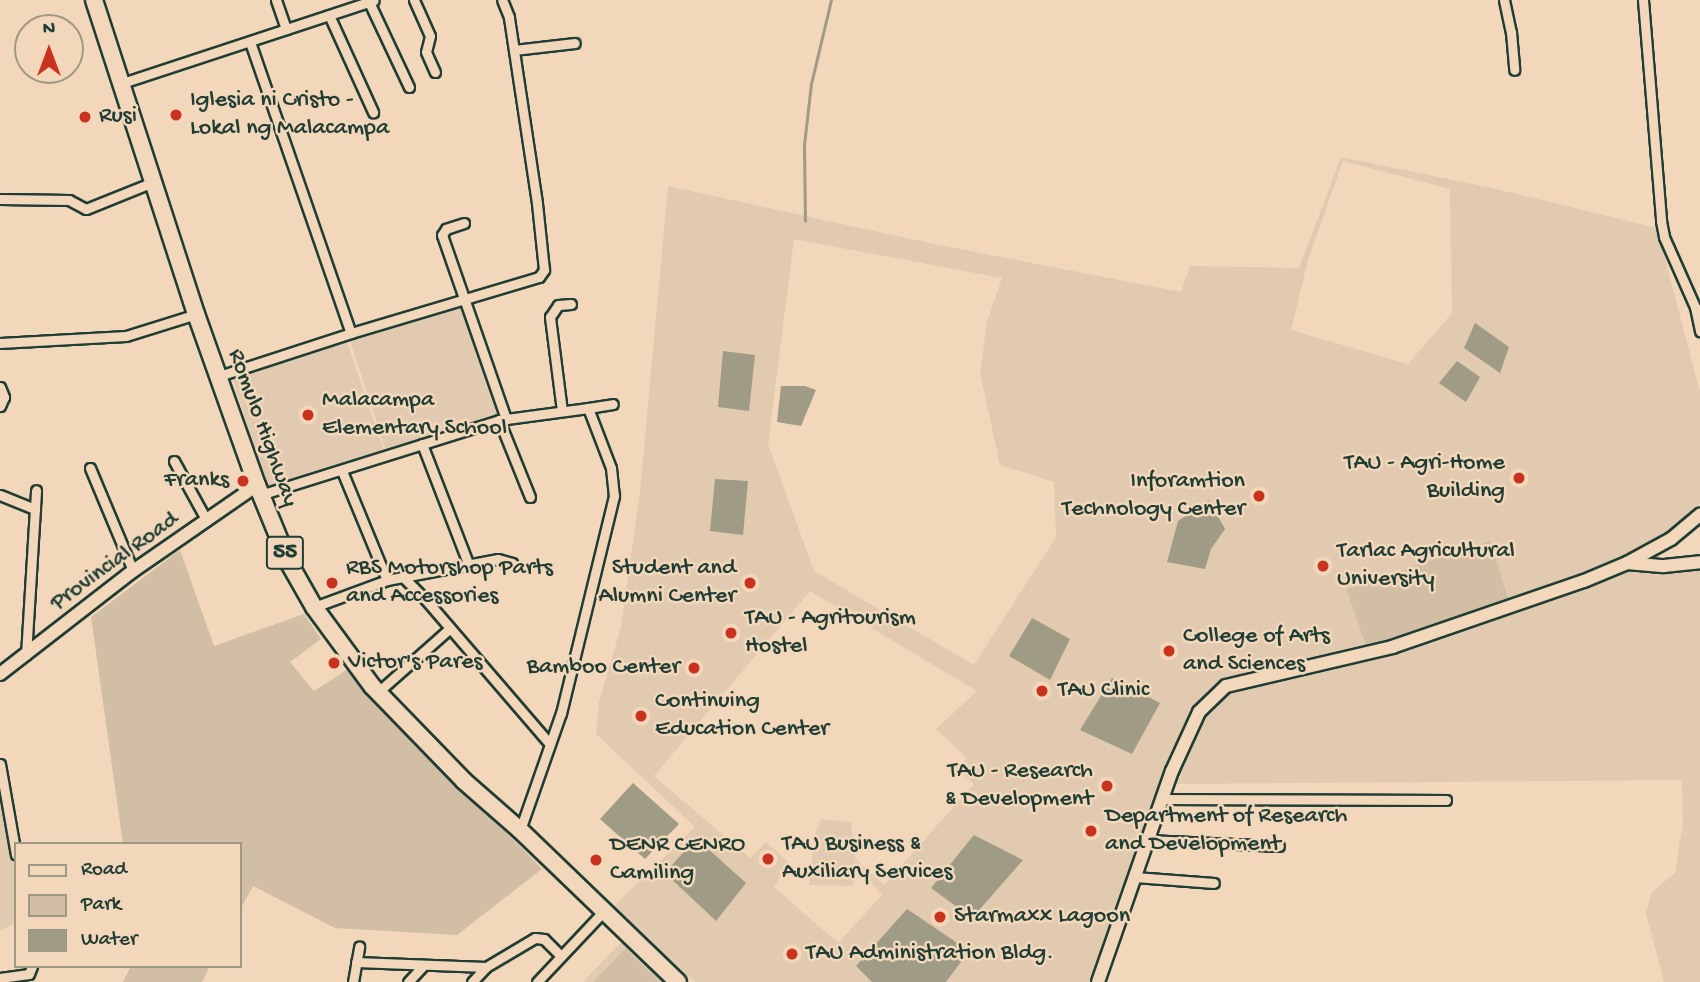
<!DOCTYPE html>
<html>
<head>
<meta charset="utf-8">
<style>
  body { margin:0 }
  #map { position:relative; width:1700px; height:982px; overflow:hidden; background:#f3d7ba; font-family:"Gochi Hand",sans-serif }
  div>[style] { position:absolute }
  [style*='--x'] { left:calc(var(--x)*1px); top:calc(var(--y)*1px); width:calc(var(--w)*1px); rotate:calc(var(--a)*1deg) }
  .built>* { inset:0; background:#e1caaf }
  .green>* { inset:0; background:#d1bea4 }
  .water>* { inset:0; background:#9f9b85 }
  .stream>* { height:2.5px; margin:-1.25px; padding:0 1.25px; transform-origin:1.25px; border-radius:1.25px; background:#9f9b85 }
  .roads { filter:drop-shadow(2px 0 #1f3d34) drop-shadow(-2px 0 #1f3d34) drop-shadow(0 2px #1f3d34) drop-shadow(0 -2px #1f3d34) }
  .street>* { height:9px; margin:-4.5px; padding:0 4.5px; transform-origin:4.5px; border-radius:4.5px; background:#f3d7ba }
  .secondary>* { height:12px; margin:-6px; padding:0 6px; transform-origin:6px; border-radius:6px; background:#f3d7ba }
  .highway>* { height:16px; margin:-8px; padding:0 8px; transform-origin:8px; border-radius:8px; background:#f3d7ba }
  .dots>* { width:19px; height:19px; translate:-50% -50%; box-sizing:border-box; border:4px solid #f3d7ba; border-radius:50% }
  span { translate:-50% -50%; white-space:nowrap; text-align:center; line-height:1.15; -webkit-text-stroke:5px #f3d7ba; paint-order:stroke }
  .shield-label span { padding:2px 5px; background:#f3d7ba; border:2px solid; border-radius:5px; -webkit-text-stroke-width:0 }
  .shield-label { font-size:23px; color:#1f3d34; font-weight:700 }
  .poi-label { font-size:24px; color:#1f3d34 }
  .left { translate:0 -50%; text-align:left }
  .right { translate:-100% -50%; text-align:right }
  .street-label { font-size:24px; color:#1f3d34 }
  .legend { position:absolute; left:14px; top:842px; width:228px; height:126px; box-sizing:border-box; background:#f3d7ba; border:2px solid #9e9984; margin:0; padding:9px 12px; list-style:none; font-size:21px; color:#1f3d34 }
  .legend li { display:flex; align-items:center; gap:14px; height:35px }
  .legend b { width:35px; border:2px solid #9e9984 }
  .north { position:absolute; left:14px; top:14px; width:70px; height:70px; box-sizing:border-box; background:#f3d7ba; border:2px solid #9e9984; border-radius:50%; rotate:0deg; font-size:19px; font-weight:700; line-height:28px; text-align:center; color:#1f3d34 }
  .north::after { content:''; display:block; margin:auto; width:24px; height:32px; background:#c8321e; clip-path:polygon(50% 0,100% 100%,50% 72%,0 100%) }
</style>
</head>
<body>
<div id="map">
  <div class="built">
    <div style="clip-path:polygon(evenodd,1341px 157px,1492px 188px,1657px 228px,1700px 392px,1700px 504px,1670px 531px,1623px 560px,1509px 603px,1359px 652px,1219px 684px,1207px 691px,1190px 714px,1163px 784px,1096px 982px,695px 982px,614px 906px,695px 827px,596px 734px,599px 702px,621px 627px,640px 492px,668px 186px,929px 243px,1181px 292px,1190px 266px,1299px 268px,1341px 157px,1343px 161px,1450px 189px,1452px 313px,1408px 364px,1291px 330px,1308px 260px,1343px 161px,1341px 157px,794px 239px,1002px 278px,987px 322px,980px 372px,1000px 465px,1054px 482px,1056px 537px,974px 665px,814px 571px,768px 444px,794px 239px,1341px 157px,810px 591px,977px 691px,936px 729px,967px 758px,958px 770px,974px 784px,884px 885px,855px 858px,851px 822px,821px 819px,815px 834px,809px 885px,853px 886px,855px 865px,882px 895px,838px 943px,774px 887px,788px 862px,766px 842px,750px 858px,654px 776px,810px 591px)"></div>
    <div style="clip-path:polygon(460px 304px,500px 418px,387px 453px,349px 337px)"></div>
    <div style="clip-path:polygon(346px 339px,385px 454px,267px 491px,232px 376px)"></div>
    <div style="clip-path:polygon(1700px 564px,1700px 982px,1664px 982px,1646px 913px,1652px 892px,1675px 873px,1683px 822px,1682px 780px,1170px 784px,1198px 724px,1213px 705px,1232px 691px,1628px 566px)"></div>
    <div style="clip-path:polygon(0 777px,16px 873px,16px 922px,0 931px)"></div>
    <div style="clip-path:polygon(623px 940px,668px 982px,583px 982px)"></div>
  </div>
  <div class="green">
    <div style="clip-path:polygon(1490px 541px,1509px 602px,1367px 648px,1346px 589px)"></div>
    <div style="clip-path:polygon(180px 550px,214px 646px,304px 614px,321px 639px,290px 662px,314px 691px,348px 669px,542px 869px,457px 935px,335px 928px,253px 886px,240px 910px,240px 844px,123px 844px,91px 617px)"></div>
    <div style="clip-path:polygon(626px 948px,626px 949px,660px 982px,593px 982px)"></div>
    <div style="clip-path:polygon(131px 966px,210px 966px,202px 982px,123px 982px)"></div>
  </div>
  <div class="water">
    <div style="clip-path:polygon(1475px 323px,1509px 347px,1500px 373px,1464px 348px)"></div>
    <div style="clip-path:polygon(723px 351px,755px 355px,749px 411px,718px 407px)"></div>
    <div style="clip-path:polygon(1457px 361px,1480px 377px,1466px 402px,1439px 383px)"></div>
    <div style="clip-path:polygon(781px 386px,805px 386px,816px 390px,801px 426px,777px 422px)"></div>
    <div style="clip-path:polygon(715px 479px,748px 481px,743px 535px,710px 531px)"></div>
    <div style="clip-path:polygon(1209px 500px,1225px 529px,1211px 549px,1205px 569px,1167px 562px,1178px 521px)"></div>
    <div style="clip-path:polygon(1032px 618px,1070px 639px,1050px 680px,1009px 656px)"></div>
    <div style="clip-path:polygon(1112px 678px,1160px 703px,1132px 754px,1080px 730px)"></div>
    <div style="clip-path:polygon(633px 783px,679px 824px,645px 859px,600px 819px)"></div>
    <div style="clip-path:polygon(974px 835px,1023px 860px,972px 918px,931px 888px)"></div>
    <div style="clip-path:polygon(696px 838px,746px 883px,716px 921px,665px 873px)"></div>
    <div style="clip-path:polygon(907px 909px,969px 951px,946px 982px,872px 982px,856px 966px)"></div>
  </div>
  <div class="stream">
    <div style="--x:805;--y:221;--w:76;--a:-90.8"></div>
    <div style="--x:804;--y:145;--w:61;--a:-83.5"></div>
    <div style="--x:811;--y:84;--w:86;--a:-76.6"></div>
  </div>
  <div class="roads">
    <div class="street">
      <div style="--x:276;--y:0;--w:31;--a:71"></div>
      <div style="--x:414;--y:0;--w:39;--a:66"></div>
      <div style="--x:430;--y:36;--w:16;--a:104"></div>
      <div style="--x:426;--y:52;--w:22;--a:66"></div>
      <div style="--x:1504;--y:0;--w:33;--a:78"></div>
      <div style="--x:1511;--y:32;--w:38;--a:85"></div>
      <div style="--x:1643;--y:0;--w:222;--a:85.3"></div>
      <div style="--x:1661;--y:221;--w:16;--a:79"></div>
      <div style="--x:1664;--y:237;--w:77;--a:66.1"></div>
      <div style="--x:1695;--y:307;--w:25;--a:78"></div>
      <div style="--x:369;--y:2;--w:94;--a:64.8"></div>
      <div style="--x:329;--y:15;--w:107;--a:65.6"></div>
      <div style="--x:250;--y:42;--w:308;--a:70.9"></div>
      <div style="--x:514;--y:50;--w:61;--a:-6.5"></div>
      <div style="--x:119;--y:84;--w:268;--a:-18.2"></div>
      <div style="--x:0;--y:199;--w:69;--a:0.8"></div>
      <div style="--x:69;--y:200;--w:19;--a:28"></div>
      <div style="--x:86;--y:209;--w:72;--a:-21.9"></div>
      <div style="--x:464;--y:223;--w:19;--a:162"></div>
      <div style="--x:446;--y:229;--w:7;--a:124"></div>
      <div style="--x:442;--y:235;--w:195;--a:70.8"></div>
      <div style="--x:0;--y:343;--w:126;--a:-3.2"></div>
      <div style="--x:126;--y:336;--w:73;--a:-17.4"></div>
      <div style="--x:219;--y:376;--w:139;--a:-18"></div>
      <div style="--x:351;--y:333;--w:196;--a:-16.6"></div>
      <div style="--x:539;--y:277;--w:9;--a:-54"></div>
      <div style="--x:544;--y:270;--w:67;--a:-96"></div>
      <div style="--x:537;--y:203;--w:188;--a:-98.6"></div>
      <div style="--x:509;--y:17;--w:18;--a:-112"></div>
      <div style="--x:0;--y:387;--w:11;--a:68"></div>
      <div style="--x:4;--y:397;--w:10;--a:114"></div>
      <div style="--x:588;--y:408;--w:25;--a:-9"></div>
      <div style="--x:562;--y:411;--w:95;--a:-97.3"></div>
      <div style="--x:550;--y:317;--w:14;--a:-56"></div>
      <div style="--x:558;--y:305;--w:13;--a:-4"></div>
      <div style="--x:499;--y:420;--w:83;--a:68.1"></div>
      <div style="--x:422;--y:444;--w:131;--a:68.9"></div>
      <div style="--x:174;--y:461;--w:68;--a:61.2"></div>
      <div style="--x:90;--y:468;--w:112;--a:67.3"></div>
      <div style="--x:342;--y:471;--w:118;--a:67.6"></div>
      <div style="--x:0;--y:495;--w:38;--a:22"></div>
      <div style="--x:260;--y:495;--w:250;--a:-17.4"></div>
      <div style="--x:499;--y:420;--w:90;--a:-7.7"></div>
      <div style="--x:588;--y:408;--w:64;--a:69"></div>
      <div style="--x:611;--y:468;--w:28;--a:84"></div>
      <div style="--x:614;--y:496;--w:223;--a:103.7"></div>
      <div style="--x:561;--y:713;--w:124;--a:109.3"></div>
      <div style="--x:403;--y:577;--w:33;--a:45"></div>
      <div style="--x:426;--y:600;--w:187;--a:49.3"></div>
      <div style="--x:314;--y:607;--w:78;--a:-20.3"></div>
      <div style="--x:387;--y:580;--w:113;--a:-10.7"></div>
      <div style="--x:498;--y:559;--w:15;--a:16"></div>
      <div style="--x:26;--y:655;--w:165;--a:-86.5"></div>
      <div style="--x:378;--y:692;--w:96;--a:-41.6"></div>
      <div style="--x:0;--y:764;--w:92;--a:80"></div>
      <div style="--x:1162;--y:799;--w:284;--a:0.2"></div>
      <div style="--x:1147;--y:840;--w:132;--a:2.6"></div>
      <div style="--x:1135;--y:877;--w:79;--a:4.3"></div>
      <div style="--x:356;--y:962;--w:130;--a:2.2"></div>
      <div style="--x:0;--y:978;--w:29;--a:-8"></div>
      <div style="--x:29;--y:974;--w:9;--a:-69"></div>
      <div style="--x:353;--y:982;--w:36;--a:-80"></div>
      <div style="--x:408;--y:982;--w:23;--a:-47"></div>
      <div style="--x:472;--y:982;--w:21;--a:-47"></div>
      <div style="--x:486;--y:967;--w:57;--a:-30.6"></div>
      <div style="--x:535;--y:938;--w:9;--a:6"></div>
      <div style="--x:544;--y:939;--w:24;--a:45"></div>
      <div style="--x:537;--y:982;--w:98;--a:-46.7"></div>
    </div>
    <div class="secondary">
      <div style="--x:1627;--y:563;--w:37;--a:5"></div>
      <div style="--x:1664;--y:566;--w:36;--a:-6"></div>
      <div style="--x:0;--y:674;--w:168;--a:-37.8"></div>
      <div style="--x:133;--y:571;--w:151;--a:-34.7"></div>
      <div style="--x:1098;--y:982;--w:224;--a:-70.7"></div>
      <div style="--x:1172;--y:771;--w:65;--a:-65.4"></div>
      <div style="--x:1199;--y:712;--w:37;--a:-44"></div>
      <div style="--x:1226;--y:686;--w:171;--a:-13.2"></div>
      <div style="--x:1392;--y:647;--w:203;--a:-19"></div>
      <div style="--x:1584;--y:581;--w:47;--a:-22.7"></div>
      <div style="--x:1627;--y:563;--w:50;--a:-28.6"></div>
      <div style="--x:1671;--y:539;--w:38;--a:-40"></div>
    </div>
    <div class="highway">
      <div style="--x:94;--y:0;--w:330;--a:72"></div>
      <div style="--x:196;--y:314;--w:182;--a:70.4"></div>
      <div style="--x:257;--y:485;--w:84;--a:67.7"></div>
      <div style="--x:289;--y:563;--w:51;--a:60.4"></div>
      <div style="--x:314;--y:607;--w:98;--a:53.7"></div>
      <div style="--x:372;--y:686;--w:132;--a:45.9"></div>
      <div style="--x:464;--y:781;--w:74;--a:41.2"></div>
      <div style="--x:520;--y:830;--w:219;--a:43.9"></div>
    </div>
  </div>
  <div class="dots">
    <div style="left:176px;top:115px;background:#c8321e"></div>
    <div style="left:85px;top:117px;background:#c8321e"></div>
    <div style="left:308px;top:415px;background:#c8321e"></div>
    <div style="left:1519px;top:478px;background:#c8321e"></div>
    <div style="left:243px;top:481px;background:#c8321e"></div>
    <div style="left:1259px;top:496px;background:#c8321e"></div>
    <div style="left:1323px;top:566px;background:#c8321e"></div>
    <div style="left:332px;top:583px;background:#c8321e"></div>
    <div style="left:750px;top:583px;background:#c8321e"></div>
    <div style="left:731px;top:633px;background:#c8321e"></div>
    <div style="left:1169px;top:651px;background:#c8321e"></div>
    <div style="left:334px;top:663px;background:#c8321e"></div>
    <div style="left:694px;top:668px;background:#c8321e"></div>
    <div style="left:1042px;top:691px;background:#c8321e"></div>
    <div style="left:641px;top:716px;background:#c8321e"></div>
    <div style="left:1107px;top:786px;background:#c8321e"></div>
    <div style="left:1091px;top:831px;background:#c8321e"></div>
    <div style="left:768px;top:859px;background:#c8321e"></div>
    <div style="left:596px;top:860px;background:#c8321e"></div>
    <div style="left:940px;top:917px;background:#c8321e"></div>
    <div style="left:792px;top:954px;background:#c8321e"></div>
  </div>
  <div class="shield-label">
    <span style="left:285px;top:553px">55</span>
  </div>
  <div class="poi-label">
    <span class="left" style="left:190px;top:115px">Iglesia ni Cristo -<br>Lokal ng Malacampa</span>
    <span class="left" style="left:99px;top:117px">Rusi</span>
    <span class="left" style="left:322px;top:415px">Malacampa<br>Elementary School</span>
    <span class="right" style="left:1505px;top:478px">TAU - Agri-Home<br>Building</span>
    <span class="right" style="left:229px;top:481px">Franks</span>
    <span class="right" style="left:1245px;top:496px">Inforamtion<br>Technology Center</span>
    <span class="left" style="left:1337px;top:566px">Tarlac Agricultural<br>University</span>
    <span class="left" style="left:346px;top:583px">RBS Motorshop Parts<br>and Accessories</span>
    <span class="right" style="left:736px;top:583px">Student and<br>Alumni Center</span>
    <span class="left" style="left:745px;top:633px">TAU - Agritourism<br>Hostel</span>
    <span class="left" style="left:1183px;top:651px">College of Arts<br>and Sciences</span>
    <span class="left" style="left:348px;top:663px">Victor's Pares</span>
    <span class="right" style="left:680px;top:668px">Bamboo Center</span>
    <span class="left" style="left:1058px;top:691px">TAU Clinic</span>
    <span class="left" style="left:655px;top:716px">Continuing<br>Education Center</span>
    <span class="right" style="left:1093px;top:786px">TAU - Research<br>&amp; Development</span>
    <span class="left" style="left:1105px;top:831px">Department of Research<br>and Development</span>
    <span class="left" style="left:782px;top:859px">TAU Business &amp;<br>Auxiliary Services</span>
    <span class="left" style="left:610px;top:860px">DENR CENRO<br>Camiling</span>
    <span class="left" style="left:954px;top:917px">Starmaxx Lagoon</span>
    <span class="left" style="left:806px;top:954px">TAU Administration Bldg.</span>
  </div>
  <div class="street-label">
    <span style="left:262px;top:428px;rotate:70deg">Romulo Highway</span>
    <span style="left:115px;top:562px;rotate:-36deg">Provincial Road</span>
  </div>
  <ul class="legend">
  <li><b style="height:9px;background:#f3d7ba"></b>Road</li>
  <li><b style="height:19px;background:#d1bea4"></b>Park</li>
  <li><b style="height:19px;background:#9f9b85"></b>Water</li>
  </ul>
  <div class="north">N</div>
</div>
</body>
</html>
